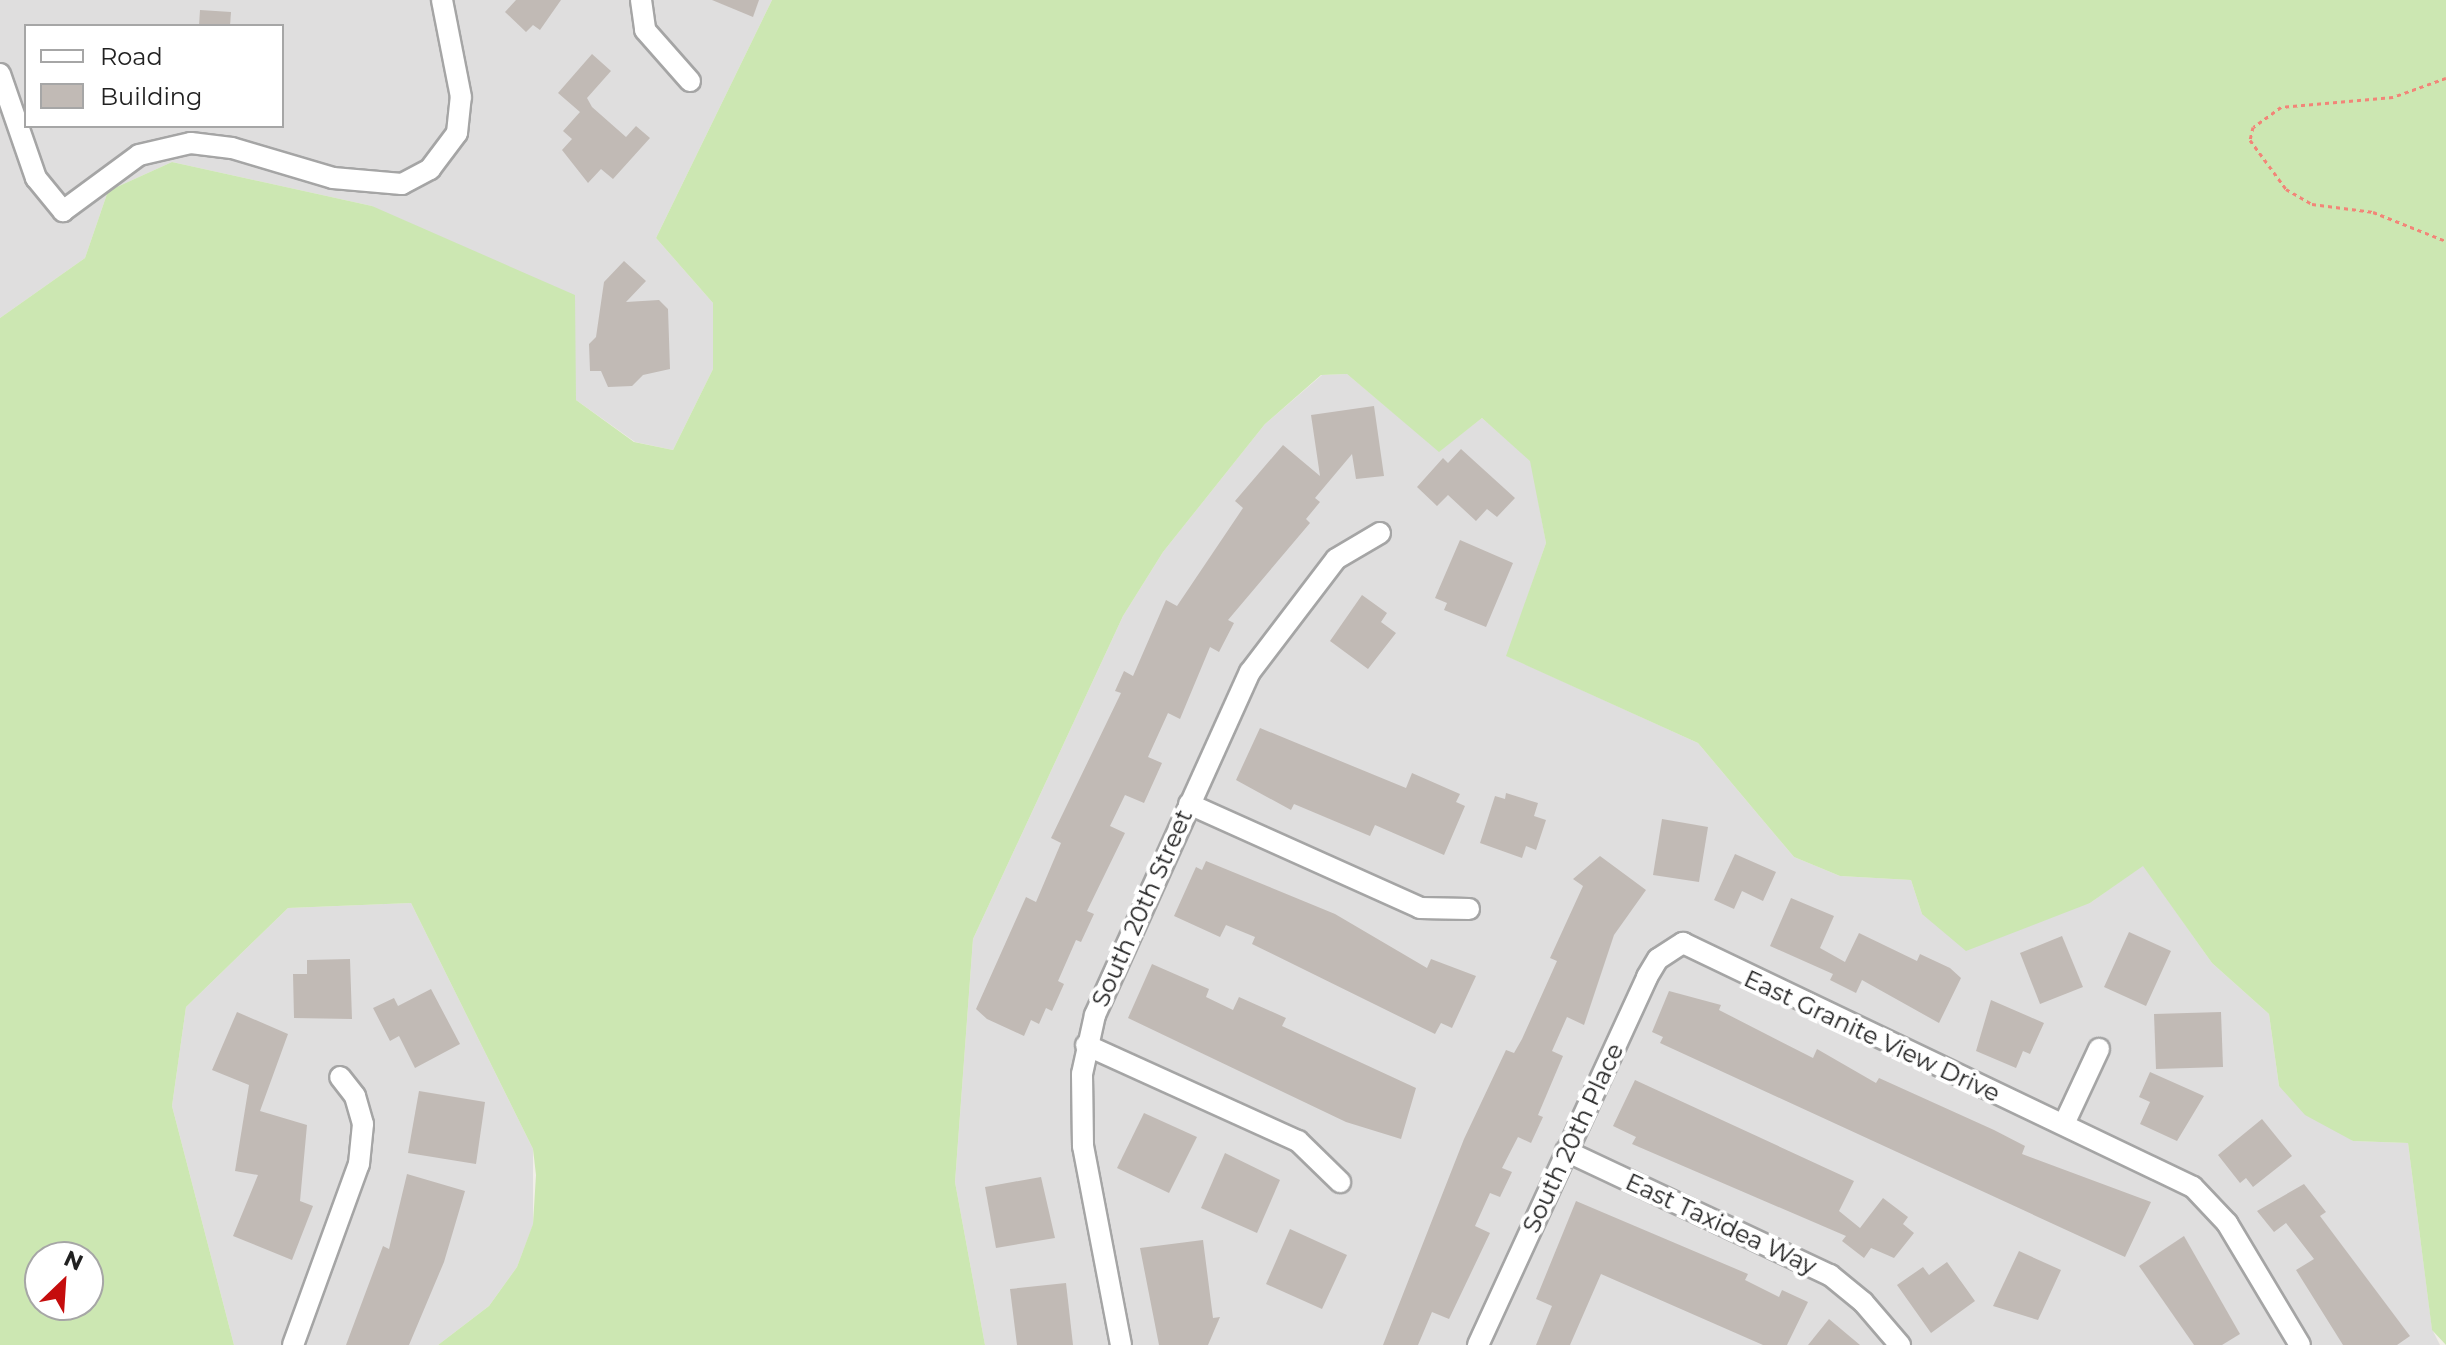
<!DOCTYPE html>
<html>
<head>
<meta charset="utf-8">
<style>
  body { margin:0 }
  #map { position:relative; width:2446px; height:1345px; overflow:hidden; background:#f1eee8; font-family:Montserrat,sans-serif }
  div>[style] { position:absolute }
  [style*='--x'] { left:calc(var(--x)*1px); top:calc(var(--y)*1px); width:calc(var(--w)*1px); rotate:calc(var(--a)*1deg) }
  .residential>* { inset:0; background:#dfdede }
  .grass>* { inset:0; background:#cce7b2 }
  .building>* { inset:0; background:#c1bab5 }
  .path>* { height:3px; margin-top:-1.5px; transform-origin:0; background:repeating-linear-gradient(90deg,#f28578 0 4px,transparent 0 8px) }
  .roads { filter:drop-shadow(2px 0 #a5a5a5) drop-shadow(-2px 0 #a5a5a5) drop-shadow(0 2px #a5a5a5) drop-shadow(0 -2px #a5a5a5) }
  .minor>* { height:20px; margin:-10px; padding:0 10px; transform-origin:10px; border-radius:10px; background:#fff }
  span { translate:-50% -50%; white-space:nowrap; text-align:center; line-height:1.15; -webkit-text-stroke:8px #fff; paint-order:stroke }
  .street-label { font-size:24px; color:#212121 }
  .legend { position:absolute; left:24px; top:24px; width:260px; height:104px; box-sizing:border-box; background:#fff; border:2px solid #a6a6a6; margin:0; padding:10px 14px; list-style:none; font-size:24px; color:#212121 }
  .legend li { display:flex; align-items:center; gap:16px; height:40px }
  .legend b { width:40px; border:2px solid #a6a6a6 }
  .north { position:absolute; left:24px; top:1241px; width:80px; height:80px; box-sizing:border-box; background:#fff; border:2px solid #a6a6a6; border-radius:50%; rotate:25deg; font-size:22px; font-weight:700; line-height:32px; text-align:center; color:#212121 }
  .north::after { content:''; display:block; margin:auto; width:28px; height:36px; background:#c50d0d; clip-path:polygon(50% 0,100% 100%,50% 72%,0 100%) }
</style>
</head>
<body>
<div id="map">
  <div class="residential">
    <div style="clip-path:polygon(evenodd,0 0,772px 0,656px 238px,713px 303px,713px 369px,673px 450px,635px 442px,576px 400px,372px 206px,172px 162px,108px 191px,85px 258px,0 318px,0 0,26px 26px,282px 26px,282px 126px,26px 126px,26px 26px)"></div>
    <div style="clip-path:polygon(1347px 374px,1439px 451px,1482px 418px,1531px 461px,1546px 543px,1507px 656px,1698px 743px,1794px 857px,1840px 876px,1911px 880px,1922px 914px,2090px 903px,2143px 865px,2212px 963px,2269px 1014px,2279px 1086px,2353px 1141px,2408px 1143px,2432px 1329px,2440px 1345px,985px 1345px,955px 1182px,973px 939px,1123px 616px,1163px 552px,1265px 424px,1322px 375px)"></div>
    <div style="clip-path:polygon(411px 903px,533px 1149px,533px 1225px,517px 1267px,489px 1306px,438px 1345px,234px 1345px,172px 1106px,186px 1007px,288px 908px)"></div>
  </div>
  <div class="grass">
    <div style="clip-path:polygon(evenodd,772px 0,2446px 0,2446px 1345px,2432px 1330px,2408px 1143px,2353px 1141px,2305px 1115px,2279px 1086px,2269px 1014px,2212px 963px,2143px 866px,2090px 903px,1966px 951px,1922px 914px,1911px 880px,1840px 876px,1794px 857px,1698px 743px,1506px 656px,1546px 543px,1530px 461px,1482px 418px,1439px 452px,1347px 374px,1321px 375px,1265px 424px,1163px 552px,1123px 616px,973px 939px,955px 1182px,985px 1345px,438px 1345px,489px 1306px,517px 1267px,533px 1224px,536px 1175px,533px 1149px,411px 903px,288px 908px,186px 1007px,172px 1106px,234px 1345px,0 1345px,0 318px,85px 258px,108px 191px,172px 162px,372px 206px,575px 295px,576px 400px,634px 442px,673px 450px,713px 369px,713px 303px,656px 238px,772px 0,40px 1257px,88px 1257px,88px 1305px,40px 1305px,40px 1257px)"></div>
  </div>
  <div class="building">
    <div style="clip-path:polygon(516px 0,561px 0,540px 30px,533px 25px,526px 32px,505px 12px)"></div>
    <div style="clip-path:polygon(712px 0,759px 0,753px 17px)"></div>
    <div style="clip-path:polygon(200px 10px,231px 12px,230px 26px,199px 26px)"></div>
    <div style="clip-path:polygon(592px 54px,611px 71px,587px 98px,592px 107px,626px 137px,636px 126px,650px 138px,613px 179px,601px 169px,588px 183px,562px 150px,572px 139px,563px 131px,580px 112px,558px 93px)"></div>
    <div style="clip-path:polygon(624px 261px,646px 281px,626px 302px,659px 300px,668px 309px,670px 369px,643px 375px,632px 386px,608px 387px,601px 371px,590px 371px,589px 344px,596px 337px,604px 282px)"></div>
    <div style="clip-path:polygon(1374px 406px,1384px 476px,1356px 479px,1352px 454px,1315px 498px,1320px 502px,1306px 519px,1310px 523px,1228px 620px,1234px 623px,1219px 652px,1210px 647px,1180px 719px,1168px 713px,1148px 757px,1162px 763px,1144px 803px,1125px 795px,1110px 826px,1125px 833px,1087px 911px,1094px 914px,1081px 942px,1076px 940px,1058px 981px,1064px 984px,1052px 1011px,1046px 1008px,1039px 1024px,1031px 1020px,1024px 1036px,987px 1019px,976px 1009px,1026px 897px,1036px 902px,1061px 843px,1051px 838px,1121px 693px,1115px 691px,1124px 671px,1133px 676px,1166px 600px,1177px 606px,1243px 508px,1235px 501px,1283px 445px,1320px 476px,1311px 415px)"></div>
    <div style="clip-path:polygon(1461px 449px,1515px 498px,1497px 517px,1487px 509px,1476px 521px,1448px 495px,1437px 506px,1417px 487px,1443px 458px,1448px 463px)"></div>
    <div style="clip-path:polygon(1460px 540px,1513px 563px,1486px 627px,1444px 610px,1447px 603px,1435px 598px)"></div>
    <div style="clip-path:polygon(1362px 595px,1387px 613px,1381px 622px,1396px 633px,1368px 669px,1330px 641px)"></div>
    <div style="clip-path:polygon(1260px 728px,1406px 788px,1412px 773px,1460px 794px,1456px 802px,1465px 806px,1444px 855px,1375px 825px,1370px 836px,1294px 804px,1291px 810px,1236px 780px)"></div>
    <div style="clip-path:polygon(1506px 793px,1538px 803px,1534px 816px,1546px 820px,1536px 850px,1526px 846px,1522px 858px,1480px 843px,1495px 796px,1505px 799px)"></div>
    <div style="clip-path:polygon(1662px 819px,1708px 827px,1699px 882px,1653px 875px)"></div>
    <div style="clip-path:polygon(1735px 854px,1776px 872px,1763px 901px,1742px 891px,1734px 909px,1714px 900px)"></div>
    <div style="clip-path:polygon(1600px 856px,1646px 890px,1614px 935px,1584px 1025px,1567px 1017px,1552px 1051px,1563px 1056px,1538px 1115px,1543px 1117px,1531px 1143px,1518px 1137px,1502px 1168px,1512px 1172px,1500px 1197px,1490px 1193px,1475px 1226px,1490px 1233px,1449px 1319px,1432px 1312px,1418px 1345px,1383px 1345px,1464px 1139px,1506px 1050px,1514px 1053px,1522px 1039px,1557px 961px,1550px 958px,1583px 886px,1573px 879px)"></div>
    <div style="clip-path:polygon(1206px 861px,1335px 914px,1427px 968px,1431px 959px,1476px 976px,1452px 1028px,1441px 1023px,1435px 1034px,1252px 944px,1255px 937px,1226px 925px,1220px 937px,1174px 916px,1196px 867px,1202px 870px)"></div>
    <div style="clip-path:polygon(1791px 898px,1834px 916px,1820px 948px,1845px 962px,1859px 933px,1917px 961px,1920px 954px,1950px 968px,1961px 978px,1939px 1023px,1862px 980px,1856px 993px,1830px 980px,1833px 974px,1770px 946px)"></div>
    <div style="clip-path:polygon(2129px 932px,2171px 951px,2146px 1006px,2104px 987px)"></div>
    <div style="clip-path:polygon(2062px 936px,2083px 987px,2040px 1004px,2020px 953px)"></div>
    <div style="clip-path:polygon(350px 959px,352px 1019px,294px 1018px,293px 974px,307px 974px,307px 960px)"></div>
    <div style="clip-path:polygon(1152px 964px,1209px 989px,1206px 997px,1233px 1010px,1239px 997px,1286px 1018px,1282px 1026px,1416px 1088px,1401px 1139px,1346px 1122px,1128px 1018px)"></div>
    <div style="clip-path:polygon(431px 989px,460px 1044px,415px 1068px,399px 1036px,390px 1041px,373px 1008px,394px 998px,398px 1006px)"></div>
    <div style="clip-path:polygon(1669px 991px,1721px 1005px,1719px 1010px,1813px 1058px,1817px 1049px,1876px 1083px,1879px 1078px,1994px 1130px,2025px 1146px,2022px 1154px,2151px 1202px,2125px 1257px,1660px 1043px,1663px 1037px,1652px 1032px)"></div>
    <div style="clip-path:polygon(1991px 1000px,2044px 1023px,2030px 1054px,2023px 1051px,2016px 1068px,1976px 1051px)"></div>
    <div style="clip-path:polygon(237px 1012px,288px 1034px,260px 1111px,307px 1125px,300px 1201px,313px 1206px,292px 1260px,233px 1236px,258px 1175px,235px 1171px,249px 1085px,212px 1070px)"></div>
    <div style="clip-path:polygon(2221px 1012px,2223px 1067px,2156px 1069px,2154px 1014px)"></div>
    <div style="clip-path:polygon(2150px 1072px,2204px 1096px,2177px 1141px,2140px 1124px,2150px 1102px,2139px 1097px)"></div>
    <div style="clip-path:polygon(1635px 1080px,1854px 1181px,1839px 1211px,1860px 1228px,1883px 1198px,1908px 1217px,1903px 1224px,1914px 1233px,1894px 1258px,1871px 1248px,1864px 1258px,1842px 1241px,1846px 1236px,1632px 1144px,1636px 1137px,1613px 1126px)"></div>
    <div style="clip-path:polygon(419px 1091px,485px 1102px,476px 1164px,408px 1153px)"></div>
    <div style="clip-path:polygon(1144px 1113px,1197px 1137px,1169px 1193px,1117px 1168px)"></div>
    <div style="clip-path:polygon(2262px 1119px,2292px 1156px,2253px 1187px,2246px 1178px,2240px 1183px,2218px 1155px)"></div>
    <div style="clip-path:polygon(1225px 1153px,1280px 1180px,1257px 1233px,1201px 1208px)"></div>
    <div style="clip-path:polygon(407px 1174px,465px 1191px,444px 1262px,409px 1345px,346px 1345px,383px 1246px,389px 1249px)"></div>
    <div style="clip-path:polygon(1041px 1177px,1055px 1238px,996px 1248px,985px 1187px)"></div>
    <div style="clip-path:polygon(2304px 1184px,2326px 1212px,2320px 1216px,2410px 1336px,2397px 1345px,2343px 1345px,2296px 1270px,2314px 1259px,2286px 1223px,2274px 1232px,2257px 1211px)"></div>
    <div style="clip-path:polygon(1576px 1201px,1748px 1274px,1745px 1280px,1779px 1297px,1782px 1290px,1808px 1302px,1787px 1345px,1763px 1345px,1601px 1274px,1570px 1345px,1536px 1345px,1552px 1306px,1536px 1299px)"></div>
    <div style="clip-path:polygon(1290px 1229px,1347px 1255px,1322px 1309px,1266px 1284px)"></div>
    <div style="clip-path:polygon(2184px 1236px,2240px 1334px,2222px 1345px,2194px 1345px,2139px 1266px)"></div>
    <div style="clip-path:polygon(1203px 1240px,1213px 1318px,1220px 1317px,1208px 1345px,1159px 1345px,1140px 1248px)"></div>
    <div style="clip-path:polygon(2019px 1251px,2061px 1270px,2038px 1320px,1993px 1306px)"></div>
    <div style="clip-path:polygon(1947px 1262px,1975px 1301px,1931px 1333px,1897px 1285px,1923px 1267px,1929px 1275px)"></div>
    <div style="clip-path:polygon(1066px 1283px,1073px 1345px,1017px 1345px,1010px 1289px)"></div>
    <div style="clip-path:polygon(1829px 1319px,1860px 1345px,1808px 1345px)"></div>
  </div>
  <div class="path">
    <div style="--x:2446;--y:78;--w:56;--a:160.3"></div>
    <div style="--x:2393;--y:97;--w:112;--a:174.9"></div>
    <div style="--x:2281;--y:107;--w:34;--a:144"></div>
    <div style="--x:2253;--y:127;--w:13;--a:103"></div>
    <div style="--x:2250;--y:140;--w:61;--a:53.7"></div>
    <div style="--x:2286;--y:189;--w:30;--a:30"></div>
    <div style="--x:2312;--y:204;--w:62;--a:7.5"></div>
    <div style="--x:2373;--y:212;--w:79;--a:21.7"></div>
  </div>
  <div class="roads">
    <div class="minor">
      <div style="--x:641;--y:0;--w:30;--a:82"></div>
      <div style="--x:645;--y:30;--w:68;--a:48.6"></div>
      <div style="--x:0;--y:74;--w:110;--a:70.9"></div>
      <div style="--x:36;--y:178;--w:43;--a:50.7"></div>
      <div style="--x:63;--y:211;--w:94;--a:-36.4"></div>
      <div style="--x:139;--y:155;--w:53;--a:-13"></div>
      <div style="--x:191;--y:143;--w:41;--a:7"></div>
      <div style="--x:232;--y:148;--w:105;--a:16.5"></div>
      <div style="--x:333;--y:178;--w:69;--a:5"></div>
      <div style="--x:402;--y:184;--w:32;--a:-28"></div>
      <div style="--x:430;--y:169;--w:45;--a:-53.1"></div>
      <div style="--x:457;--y:133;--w:36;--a:-84"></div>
      <div style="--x:461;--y:97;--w:99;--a:-101.1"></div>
      <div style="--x:1189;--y:804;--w:253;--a:24.2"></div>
      <div style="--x:1420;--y:908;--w:49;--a:1.2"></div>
      <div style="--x:1086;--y:1045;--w:233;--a:24.4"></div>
      <div style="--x:1298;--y:1141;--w:59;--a:44.3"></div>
      <div style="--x:2064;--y:1124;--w:83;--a:-65"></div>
      <div style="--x:1566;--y:1151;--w:292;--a:25.2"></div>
      <div style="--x:1830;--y:1275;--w:43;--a:39.3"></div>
      <div style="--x:1863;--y:1302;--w:57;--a:49.3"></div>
      <div style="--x:293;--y:1345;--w:193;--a:-70"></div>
      <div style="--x:359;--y:1164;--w:40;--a:-84.3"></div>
      <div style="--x:363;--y:1124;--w:29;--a:-106"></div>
      <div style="--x:355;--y:1096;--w:24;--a:-128"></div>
      <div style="--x:1121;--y:1345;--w:203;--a:-100.8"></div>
      <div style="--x:1083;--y:1146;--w:72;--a:-90.8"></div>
      <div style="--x:1082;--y:1074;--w:60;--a:-77.6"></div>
      <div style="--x:1095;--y:1015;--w:376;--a:-65.7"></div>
      <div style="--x:1250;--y:672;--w:142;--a:-52.7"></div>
      <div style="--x:1336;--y:559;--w:51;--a:-30.6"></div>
      <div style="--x:1478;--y:1345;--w:405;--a:-65.3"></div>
      <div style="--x:1647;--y:977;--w:21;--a:-59"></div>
      <div style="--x:1658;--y:959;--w:30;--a:-33"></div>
      <div style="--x:1683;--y:943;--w:565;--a:25.57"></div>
      <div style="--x:2193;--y:1187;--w:50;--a:46.6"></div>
      <div style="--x:2227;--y:1223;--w:142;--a:59.1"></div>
    </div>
  </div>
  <div class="street-label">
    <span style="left:1142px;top:908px;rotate:-66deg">South 20th Street</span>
    <span style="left:1872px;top:1036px;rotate:25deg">East Granite View Drive</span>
    <span style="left:1573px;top:1138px;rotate:-65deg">South 20th Place</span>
    <span style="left:1721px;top:1224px;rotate:25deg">East Taxidea Way</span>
  </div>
  <ul class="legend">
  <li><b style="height:10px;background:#fff"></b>Road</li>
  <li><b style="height:22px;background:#c1bab5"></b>Building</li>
  </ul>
  <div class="north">N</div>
</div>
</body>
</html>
